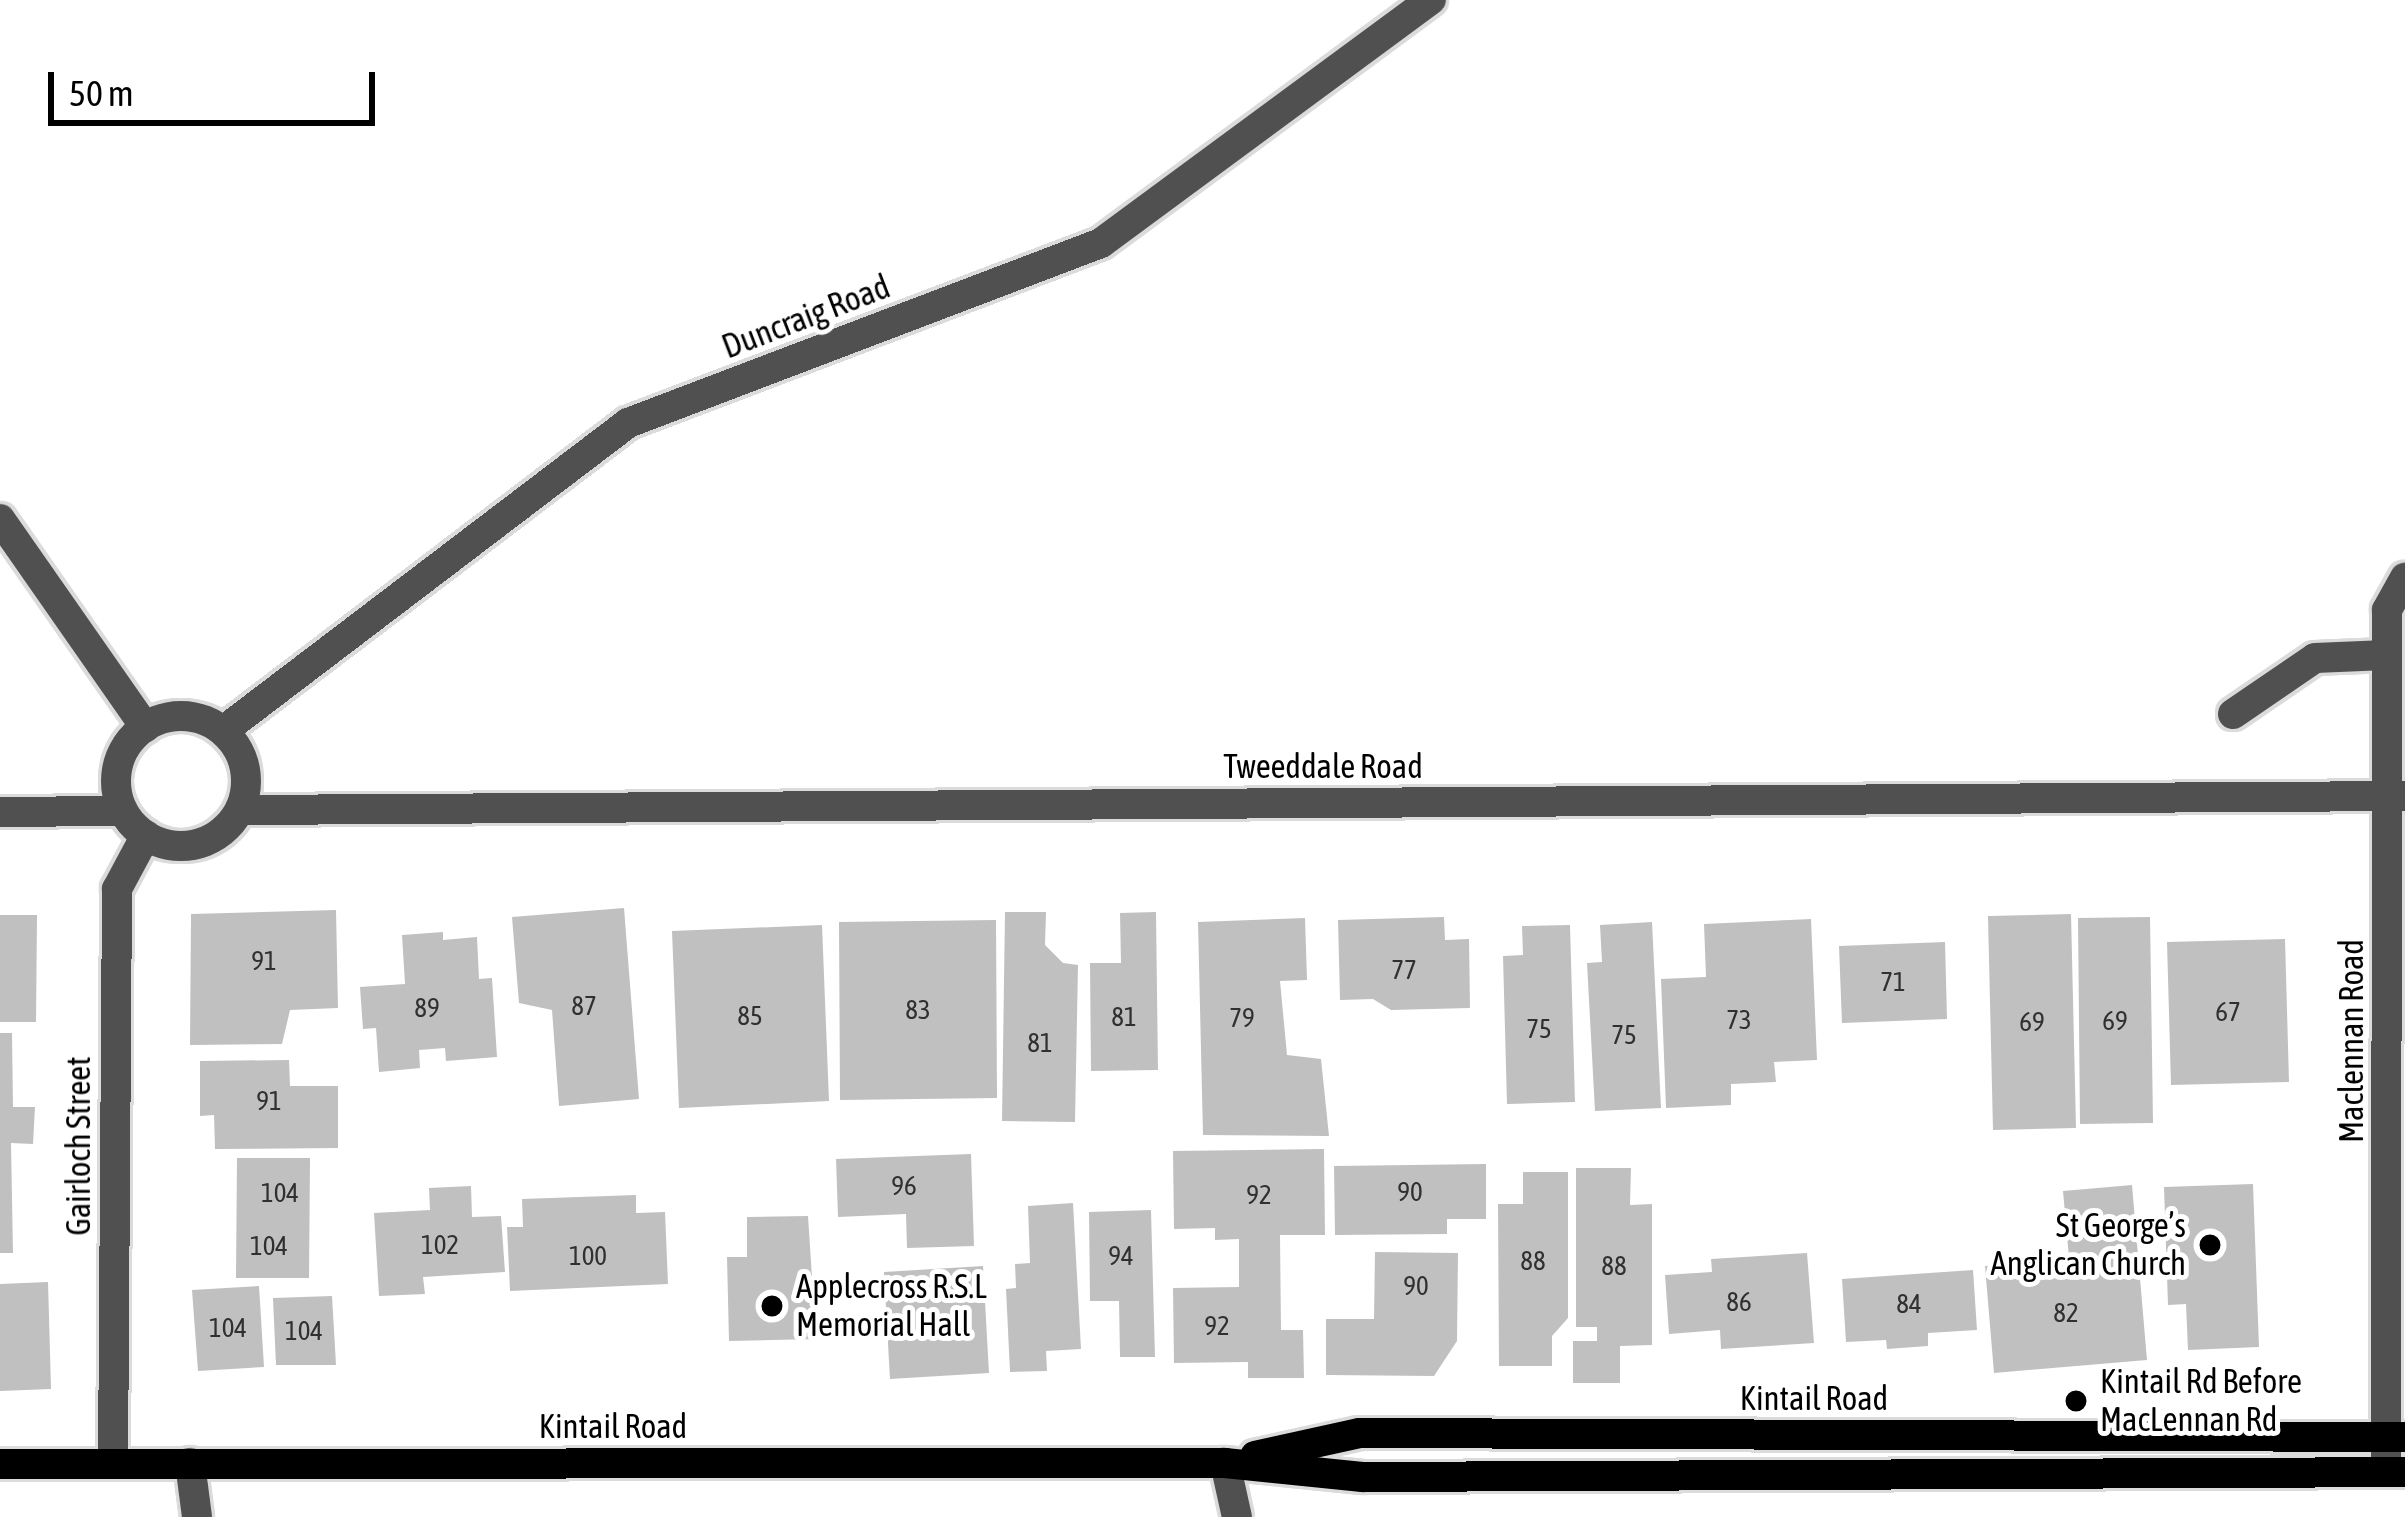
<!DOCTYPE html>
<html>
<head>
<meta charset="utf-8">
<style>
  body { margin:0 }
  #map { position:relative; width:2405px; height:1517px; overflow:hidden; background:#fff; font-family:"Asap Condensed",sans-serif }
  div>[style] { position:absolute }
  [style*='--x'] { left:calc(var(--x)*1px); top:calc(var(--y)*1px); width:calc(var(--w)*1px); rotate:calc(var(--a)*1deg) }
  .building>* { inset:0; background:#c0c0c0 }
  .roads { filter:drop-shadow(3px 0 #dbdbdb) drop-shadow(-3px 0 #dbdbdb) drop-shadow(0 3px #dbdbdb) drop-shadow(0 -3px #dbdbdb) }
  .minor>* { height:30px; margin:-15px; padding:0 15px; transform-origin:15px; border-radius:15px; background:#505050 }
  .minor>.ring { margin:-15px; padding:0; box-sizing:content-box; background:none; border:30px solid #505050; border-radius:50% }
  .major>* { height:30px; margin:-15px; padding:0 15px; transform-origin:15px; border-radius:15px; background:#000 }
  .dots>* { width:33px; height:33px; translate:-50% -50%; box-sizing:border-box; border:6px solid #fff; border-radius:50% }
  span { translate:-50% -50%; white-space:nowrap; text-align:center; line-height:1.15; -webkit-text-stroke:10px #fff; paint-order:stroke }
  .number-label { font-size:27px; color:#303030 }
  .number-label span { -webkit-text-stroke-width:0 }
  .street-label { font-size:33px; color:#000 }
  .poi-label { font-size:33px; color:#000 }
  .right { translate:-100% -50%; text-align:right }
  .left { translate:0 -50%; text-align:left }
  .scale { position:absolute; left:48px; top:72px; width:327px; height:54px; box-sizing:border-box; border:6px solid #000; border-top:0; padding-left:15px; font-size:36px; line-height:42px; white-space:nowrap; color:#000; -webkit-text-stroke:9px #fff; paint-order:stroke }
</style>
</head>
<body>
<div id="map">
  <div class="building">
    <div style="clip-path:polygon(624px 908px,639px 1099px,559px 1106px,552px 1010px,519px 1003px,512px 917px)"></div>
    <div style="clip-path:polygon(336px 910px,338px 1008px,290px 1010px,282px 1044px,190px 1045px,191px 914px)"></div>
    <div style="clip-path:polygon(1005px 912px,1046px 912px,1045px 945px,1063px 963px,1078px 965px,1075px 1122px,1002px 1121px)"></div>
    <div style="clip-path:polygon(1156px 912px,1158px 1070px,1091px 1071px,1090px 963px,1121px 963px,1120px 913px)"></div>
    <div style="clip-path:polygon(2071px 914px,2076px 1128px,1993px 1130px,1988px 916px)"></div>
    <div style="clip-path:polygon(0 915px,37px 915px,36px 1022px,0 1022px)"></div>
    <div style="clip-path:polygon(1444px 917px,1445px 940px,1469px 939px,1470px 1008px,1391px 1010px,1373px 999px,1340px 1000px,1338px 920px)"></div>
    <div style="clip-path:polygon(2150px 917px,2153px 1123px,2080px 1124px,2078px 918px)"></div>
    <div style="clip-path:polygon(1305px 918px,1307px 980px,1280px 981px,1287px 1055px,1321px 1059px,1329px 1136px,1203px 1135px,1198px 922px)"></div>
    <div style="clip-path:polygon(1811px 919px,1817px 1060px,1774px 1062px,1776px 1082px,1731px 1084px,1731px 1105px,1666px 1108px,1661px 979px,1706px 977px,1704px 924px)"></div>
    <div style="clip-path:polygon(996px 920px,997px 1098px,840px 1100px,839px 922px)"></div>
    <div style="clip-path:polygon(1652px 922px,1661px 1108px,1595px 1111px,1587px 963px,1602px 962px,1600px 925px)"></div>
    <div style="clip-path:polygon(822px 925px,829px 1101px,679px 1108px,672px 931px)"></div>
    <div style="clip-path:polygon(1570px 925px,1575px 1102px,1507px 1104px,1503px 956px,1523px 955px,1522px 926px)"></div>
    <div style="clip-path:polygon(443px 932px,443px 940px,477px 937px,479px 979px,492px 978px,497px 1057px,446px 1061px,445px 1048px,419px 1050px,420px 1068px,379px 1072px,376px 1028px,363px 1029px,360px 987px,405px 984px,402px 935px)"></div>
    <div style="clip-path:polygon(2285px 939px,2289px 1082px,2171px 1085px,2167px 942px)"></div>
    <div style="clip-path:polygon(1945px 942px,1947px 1019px,1842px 1023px,1839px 946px)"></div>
    <div style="clip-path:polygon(0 1033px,12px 1033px,13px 1107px,35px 1107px,33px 1144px,11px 1143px,13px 1253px,0 1253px)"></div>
    <div style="clip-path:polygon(289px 1060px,290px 1086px,338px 1086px,338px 1148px,215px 1149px,214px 1115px,200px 1116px,200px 1061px)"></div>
    <div style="clip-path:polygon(1324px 1149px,1325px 1235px,1280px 1235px,1281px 1330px,1303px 1330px,1304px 1378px,1248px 1378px,1248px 1362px,1174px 1363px,1173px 1288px,1239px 1287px,1239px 1239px,1215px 1240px,1215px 1228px,1174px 1229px,1173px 1151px)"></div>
    <div style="clip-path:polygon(971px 1154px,974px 1246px,907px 1248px,906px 1214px,838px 1217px,836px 1159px)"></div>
    <div style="clip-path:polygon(237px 1158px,310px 1158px,309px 1278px,236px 1278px)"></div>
    <div style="clip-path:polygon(1486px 1164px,1486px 1219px,1447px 1219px,1447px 1234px,1335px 1235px,1334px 1166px)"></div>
    <div style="clip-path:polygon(1576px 1168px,1631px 1168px,1630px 1205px,1652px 1204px,1652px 1345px,1620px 1346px,1620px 1383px,1573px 1383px,1573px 1341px,1597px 1341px,1597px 1327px,1576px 1327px)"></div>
    <div style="clip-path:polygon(1523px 1172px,1568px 1172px,1568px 1318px,1552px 1336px,1552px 1366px,1499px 1366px,1498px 1204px,1523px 1204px)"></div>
    <div style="clip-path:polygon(2253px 1184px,2259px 1347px,2188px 1350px,2186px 1304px,2168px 1305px,2164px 1187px)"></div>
    <div style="clip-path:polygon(2132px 1185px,2147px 1360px,1994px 1373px,1985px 1266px,2069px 1258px,2063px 1191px)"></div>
    <div style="clip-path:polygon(471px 1186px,472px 1217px,501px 1216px,505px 1272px,423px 1277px,425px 1294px,379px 1296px,374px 1213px,430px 1210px,429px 1188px)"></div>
    <div style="clip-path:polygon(636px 1195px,636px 1213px,665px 1212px,668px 1284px,510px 1291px,507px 1227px,523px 1227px,522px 1199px)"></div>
    <div style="clip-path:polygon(1073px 1203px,1081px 1349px,1046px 1351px,1047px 1371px,1010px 1372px,1006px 1289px,1016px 1288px,1015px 1264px,1030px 1263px,1028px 1206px)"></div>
    <div style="clip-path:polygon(1151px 1210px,1155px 1357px,1120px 1357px,1119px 1301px,1090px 1301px,1089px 1212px)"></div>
    <div style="clip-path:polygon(808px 1216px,816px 1339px,729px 1341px,727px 1257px,747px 1257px,747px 1217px)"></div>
    <div style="clip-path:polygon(1375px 1252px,1458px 1253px,1457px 1341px,1434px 1376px,1326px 1375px,1326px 1319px,1374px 1319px)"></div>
    <div style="clip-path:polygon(1807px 1253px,1814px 1343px,1721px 1349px,1720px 1330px,1669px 1334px,1665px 1275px,1712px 1272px,1711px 1259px)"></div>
    <div style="clip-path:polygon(983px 1266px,989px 1373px,890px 1379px,884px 1272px)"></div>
    <div style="clip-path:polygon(1973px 1270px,1977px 1330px,1928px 1333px,1928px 1346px,1887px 1349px,1886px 1340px,1846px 1342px,1842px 1279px)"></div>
    <div style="clip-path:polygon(48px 1282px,51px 1389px,0 1391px,0 1284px)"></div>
    <div style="clip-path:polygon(259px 1286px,264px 1367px,198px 1371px,192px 1290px)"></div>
    <div style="clip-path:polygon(332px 1296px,336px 1365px,276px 1365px,273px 1298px)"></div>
  </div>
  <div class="roads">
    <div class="minor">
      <div style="--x:0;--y:519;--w:254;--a:55.1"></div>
      <div style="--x:2233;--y:714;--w:99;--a:-34.3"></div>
      <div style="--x:2315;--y:658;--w:71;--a:-2.4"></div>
      <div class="ring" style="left:116px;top:716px;width:100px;height:100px"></div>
      <div style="--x:223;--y:731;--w:509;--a:-37.25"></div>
      <div style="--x:628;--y:423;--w:506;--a:-20.83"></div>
      <div style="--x:1101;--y:243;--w:410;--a:-36.4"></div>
      <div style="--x:241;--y:810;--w:2164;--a:-0.37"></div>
      <div style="--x:0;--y:812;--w:123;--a:-0.5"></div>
      <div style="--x:113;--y:1463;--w:574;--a:-89.6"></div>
      <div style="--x:117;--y:889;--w:61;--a:-61.8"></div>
      <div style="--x:190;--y:1463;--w:54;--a:82.6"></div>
      <div style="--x:1225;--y:1463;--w:55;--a:77.5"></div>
      <div style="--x:2386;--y:1472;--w:862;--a:-89.93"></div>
      <div style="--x:2387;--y:610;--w:37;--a:-61"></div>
    </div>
    <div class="major">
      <div style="--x:1255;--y:1456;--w:107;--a:-12.4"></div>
      <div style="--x:1360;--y:1433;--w:1045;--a:0.22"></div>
      <div style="--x:0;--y:1464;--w:1225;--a:-0.05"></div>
      <div style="--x:1225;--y:1463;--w:138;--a:5.8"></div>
      <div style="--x:1362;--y:1477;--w:1043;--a:-0.27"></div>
    </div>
  </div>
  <div class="dots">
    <div style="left:2210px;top:1245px;background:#000"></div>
    <div style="left:772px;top:1306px;background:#000"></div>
    <div style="left:2076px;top:1401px;background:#000"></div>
  </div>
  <div class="number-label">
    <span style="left:264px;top:961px">91</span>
    <span style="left:1404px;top:970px">77</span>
    <span style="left:1893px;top:982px">71</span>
    <span style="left:584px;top:1006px">87</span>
    <span style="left:427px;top:1008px">89</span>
    <span style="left:918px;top:1010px">83</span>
    <span style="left:2228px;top:1012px">67</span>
    <span style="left:750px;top:1016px">85</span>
    <span style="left:1124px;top:1017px">81</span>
    <span style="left:1242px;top:1018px">79</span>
    <span style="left:1739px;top:1020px">73</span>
    <span style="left:2115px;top:1021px">69</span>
    <span style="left:2032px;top:1022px">69</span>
    <span style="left:1539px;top:1029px">75</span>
    <span style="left:1624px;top:1035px">75</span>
    <span style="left:1040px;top:1043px">81</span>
    <span style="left:269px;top:1101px">91</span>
    <span style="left:904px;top:1186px">96</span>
    <span style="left:1410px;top:1192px">90</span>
    <span style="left:280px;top:1193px">104</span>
    <span style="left:1259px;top:1195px">92</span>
    <span style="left:440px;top:1245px">102</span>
    <span style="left:269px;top:1246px">104</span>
    <span style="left:588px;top:1256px">100</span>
    <span style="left:1121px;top:1256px">94</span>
    <span style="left:1533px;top:1261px">88</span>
    <span style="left:1614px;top:1266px">88</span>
    <span style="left:1416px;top:1286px">90</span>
    <span style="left:1739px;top:1302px">86</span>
    <span style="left:1909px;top:1304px">84</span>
    <span style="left:2066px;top:1313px">82</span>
    <span style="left:1217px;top:1326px">92</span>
    <span style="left:228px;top:1328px">104</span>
    <span style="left:304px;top:1331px">104</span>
  </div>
  <div class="street-label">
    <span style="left:806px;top:317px;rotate:-21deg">Duncraig Road</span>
    <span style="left:1323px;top:767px">Tweeddale Road</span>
    <span style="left:2352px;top:1041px;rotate:-90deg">Maclennan Road</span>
    <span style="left:79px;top:1146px;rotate:-90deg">Gairloch Street</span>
    <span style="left:1814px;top:1399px">Kintail Road</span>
    <span style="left:613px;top:1427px">Kintail Road</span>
  </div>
  <div class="poi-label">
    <span class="right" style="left:2186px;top:1245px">St George’s<br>Anglican Church</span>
    <span class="left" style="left:796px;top:1306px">Applecross R.S.L<br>Memorial Hall</span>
    <span class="left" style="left:2100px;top:1401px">Kintail Rd Before<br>MacLennan Rd</span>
  </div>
  <div class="scale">50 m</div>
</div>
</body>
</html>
